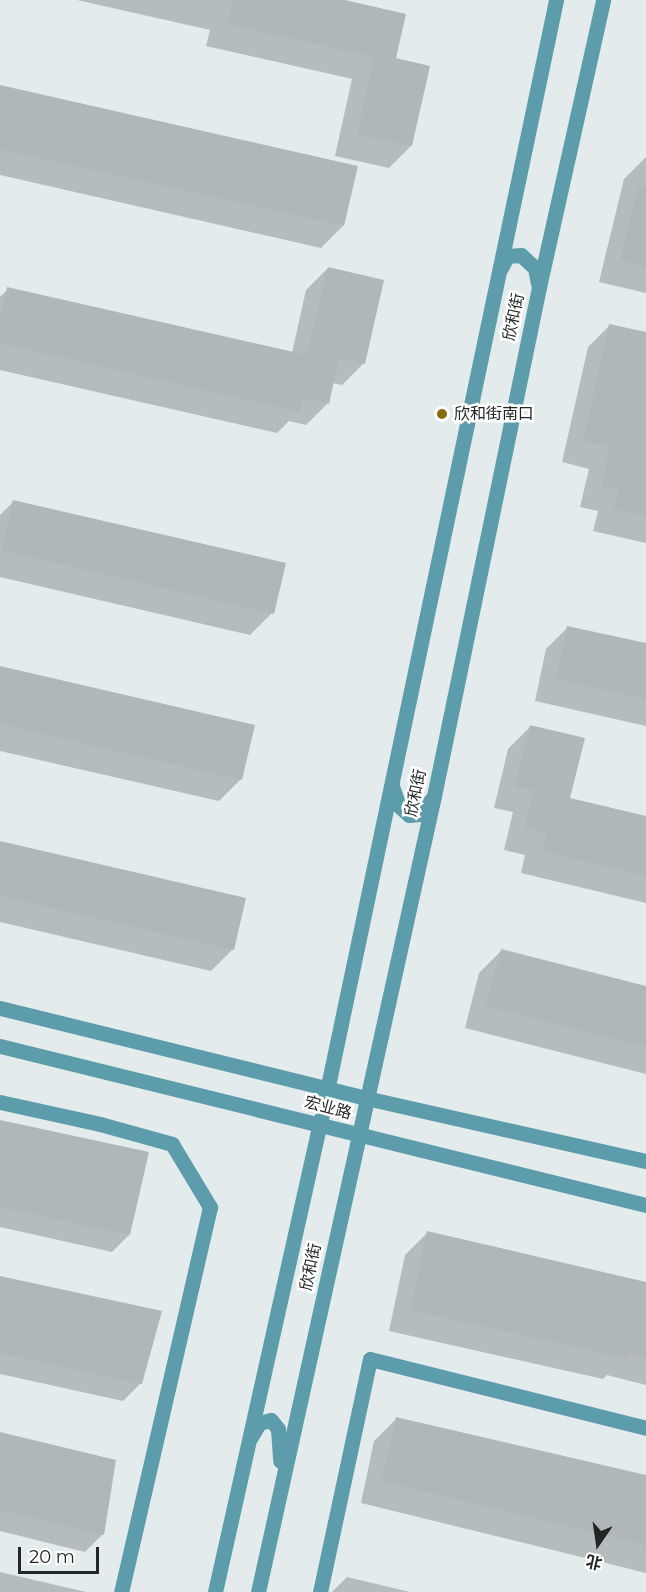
<!DOCTYPE html>
<html>
<head>
<meta charset="utf-8">
<style>
  body { margin:0 }
  #map { position:relative; width:646px; height:1592px; overflow:hidden; background:#e3ebed; font-family:Montserrat,"Noto Sans SC",sans-serif }
  div>[style] { position:absolute }
  [style*='--x'] { left:calc(var(--x)*1px); top:calc(var(--y)*1px); width:calc(var(--w)*1px); rotate:calc(var(--a)*1deg) }
  .shadow>* { inset:0; background:#0003 }
  .building>* { inset:0; background:#b0b7b9 }
  .minor>* { height:15px; margin:-7.5px; padding:0 7.5px; transform-origin:7.5px; border-radius:7.5px; background:#5d9dab }
  .dots>* { width:16px; height:16px; translate:-50% -50%; box-sizing:border-box; border:3px solid #fff; border-radius:50% }
  span { translate:-50% -50%; white-space:nowrap; text-align:center; line-height:1.15; -webkit-text-stroke:5px #fff; paint-order:stroke }
  .street-label { font-size:16px; color:#232626 }
  .poi-label { font-size:16px; color:#232626 }
  .left { translate:0 -50%; text-align:left }
  .north { position:absolute; left:568px; top:1514px; width:60px; height:60px; -webkit-text-stroke:4px #fff; paint-order:stroke; rotate:193deg; font-size:16px; font-weight:700; line-height:24px; text-align:center; color:#232626 }
  .north::after { content:''; display:block; margin:auto; width:21px; height:27px; background:#232626; clip-path:polygon(50% 0,100% 100%,50% 72%,0 100%) }
  .scale { position:absolute; left:18px; top:1547px; width:81px; height:27px; box-sizing:border-box; border:3px solid #232626; border-top:0; padding-left:8px; font-size:18px; line-height:21px; white-space:nowrap; color:#232626; -webkit-text-stroke:4px #fff; paint-order:stroke }
</style>
</head>
<body>
<div id="map">
  <div class="shadow">
    <div style="clip-path:polygon(77px 0,338px 0,394px 59px,411px 146px,389px 168px,335px 156px,352px 79px,206px 46px,210px 30px)"></div>
    <div style="clip-path:polygon(0 86px,343px 226px,321px 248px,0 175px)"></div>
    <div style="clip-path:polygon(646px 157px,646px 293px,599px 282px,624px 179px)"></div>
    <div style="clip-path:polygon(328px 268px,364px 363px,342px 385px,332px 383px,328px 403px,306px 425px,289px 421px,277px 433px,0 370px,0 297px,8px 289px,292px 353px,306px 290px)"></div>
    <div style="clip-path:polygon(610px 325px,646px 333px,646px 543px,593px 531px,598px 511px,580px 507px,589px 469px,562px 462px,588px 347px)"></div>
    <div style="clip-path:polygon(13px 502px,272px 613px,250px 635px,0 577px,0 515px)"></div>
    <div style="clip-path:polygon(568px 627px,646px 644px,646px 726px,535px 701px,546px 649px)"></div>
    <div style="clip-path:polygon(0 668px,241px 779px,219px 801px,0 751px)"></div>
    <div style="clip-path:polygon(530px 727px,568px 799px,646px 818px,646px 903px,521px 873px,525px 855px,504px 850px,513px 812px,494px 808px,508px 749px)"></div>
    <div style="clip-path:polygon(0 843px,233px 949px,211px 971px,0 922px)"></div>
    <div style="clip-path:polygon(501px 951px,646px 988px,646px 1074px,465px 1028px,479px 973px)"></div>
    <div style="clip-path:polygon(0 1122px,129px 1235px,112px 1252px,0 1227px)"></div>
    <div style="clip-path:polygon(427px 1233px,646px 1284px,646px 1385px,607px 1375px,603px 1379px,389px 1331px,405px 1255px)"></div>
    <div style="clip-path:polygon(0 1278px,141px 1383px,123px 1401px,0 1374px)"></div>
    <div style="clip-path:polygon(396px 1419px,646px 1477px,646px 1573px,361px 1503px,374px 1441px)"></div>
    <div style="clip-path:polygon(0 1434px,115px 1461px,102px 1535px,85px 1552px,0 1531px)"></div>
    <div style="clip-path:polygon(0 1572px,86px 1592px,0 1592px)"></div>
    <div style="clip-path:polygon(347px 1577px,410px 1592px,332px 1592px)"></div>
  </div>
  <div class="building">
    <div style="clip-path:polygon(233px 0,345px 0,406px 14px,396px 58px,430px 66px,412px 146px,357px 134px,374px 57px,227px 24px)"></div>
    <div style="clip-path:polygon(0 85px,358px 166px,344px 226px,0 149px)"></div>
    <div style="clip-path:polygon(638px 186px,646px 187px,646px 266px,620px 260px)"></div>
    <div style="clip-path:polygon(328px 267px,384px 280px,365px 364px,339px 358px,329px 404px,303px 398px,300px 412px,0 343px,0 320px,7px 287px,307px 355px)"></div>
    <div style="clip-path:polygon(609px 324px,646px 332px,646px 516px,614px 509px,619px 489px,601px 486px,610px 447px,583px 441px)"></div>
    <div style="clip-path:polygon(13px 500px,286px 563px,274px 614px,1px 550px)"></div>
    <div style="clip-path:polygon(567px 626px,646px 643px,646px 699px,556px 679px)"></div>
    <div style="clip-path:polygon(0 666px,255px 725px,242px 780px,0 724px)"></div>
    <div style="clip-path:polygon(530px 725px,585px 738px,570px 798px,646px 816px,646px 876px,542px 851px,546px 833px,525px 828px,534px 790px,515px 786px)"></div>
    <div style="clip-path:polygon(0 841px,246px 898px,234px 950px,0 896px)"></div>
    <div style="clip-path:polygon(501px 949px,646px 986px,646px 1047px,486px 1006px)"></div>
    <div style="clip-path:polygon(0 1120px,149px 1152px,130px 1235px,0 1207px)"></div>
    <div style="clip-path:polygon(427px 1231px,646px 1282px,646px 1358px,627px 1353px,626px 1358px,410px 1310px)"></div>
    <div style="clip-path:polygon(0 1276px,162px 1311px,142px 1384px,0 1353px)"></div>
    <div style="clip-path:polygon(396px 1417px,646px 1475px,646px 1545px,382px 1481px)"></div>
    <div style="clip-path:polygon(0 1432px,116px 1460px,104px 1535px,0 1510px)"></div>
  </div>
  <div class="minor">
    <div style="--x:501;--y:268;--w:13;--a:-63"></div>
    <div style="--x:507;--y:256;--w:14;--a:-4"></div>
    <div style="--x:521;--y:255;--w:19;--a:43"></div>
    <div style="--x:535;--y:268;--w:16;--a:79"></div>
    <div style="--x:392;--y:786;--w:21;--a:71"></div>
    <div style="--x:399;--y:806;--w:13;--a:42"></div>
    <div style="--x:409;--y:815;--w:11;--a:-5"></div>
    <div style="--x:420;--y:814;--w:18;--a:-52"></div>
    <div style="--x:0;--y:1008;--w:377;--a:13.8"></div>
    <div style="--x:366;--y:1098;--w:287;--a:12.7"></div>
    <div style="--x:0;--y:1046;--w:665;--a:13.83"></div>
    <div style="--x:0;--y:1102;--w:102;--a:12.4"></div>
    <div style="--x:100;--y:1124;--w:75;--a:15.5"></div>
    <div style="--x:172;--y:1144;--w:74;--a:58.9"></div>
    <div style="--x:210;--y:1207;--w:395;--a:103"></div>
    <div style="--x:251;--y:1437;--w:16;--a:-60"></div>
    <div style="--x:259;--y:1423;--w:12;--a:-14"></div>
    <div style="--x:271;--y:1420;--w:11;--a:52"></div>
    <div style="--x:278;--y:1429;--w:32;--a:86"></div>
    <div style="--x:215;--y:1592;--w:480;--a:-77.4"></div>
    <div style="--x:320;--y:1124;--w:1149;--a:-78.14"></div>
    <div style="--x:258;--y:1592;--w:815;--a:-77.53"></div>
    <div style="--x:434;--y:796;--w:520;--a:-78.34"></div>
    <div style="--x:539;--y:287;--w:294;--a:-77.4"></div>
    <div style="--x:320;--y:1592;--w:238;--a:-77.9"></div>
    <div style="--x:370;--y:1359;--w:284;--a:14"></div>
  </div>
  <div class="dots">
    <div style="left:442px;top:414px;background:#876e0d"></div>
  </div>
  <div class="street-label">
    <span style="left:514px;top:317px;rotate:-78deg">欣和街</span>
    <span style="left:416px;top:793px;rotate:-78deg">欣和街</span>
    <span style="left:328px;top:1108px;rotate:15deg">宏业路</span>
    <span style="left:311px;top:1267px;rotate:-78deg">欣和街</span>
  </div>
  <div class="poi-label">
    <span class="left" style="left:454px;top:414px">欣和街南口</span>
  </div>
  <div class="north">北</div>
  <div class="scale">20 m</div>
</div>
</body>
</html>
